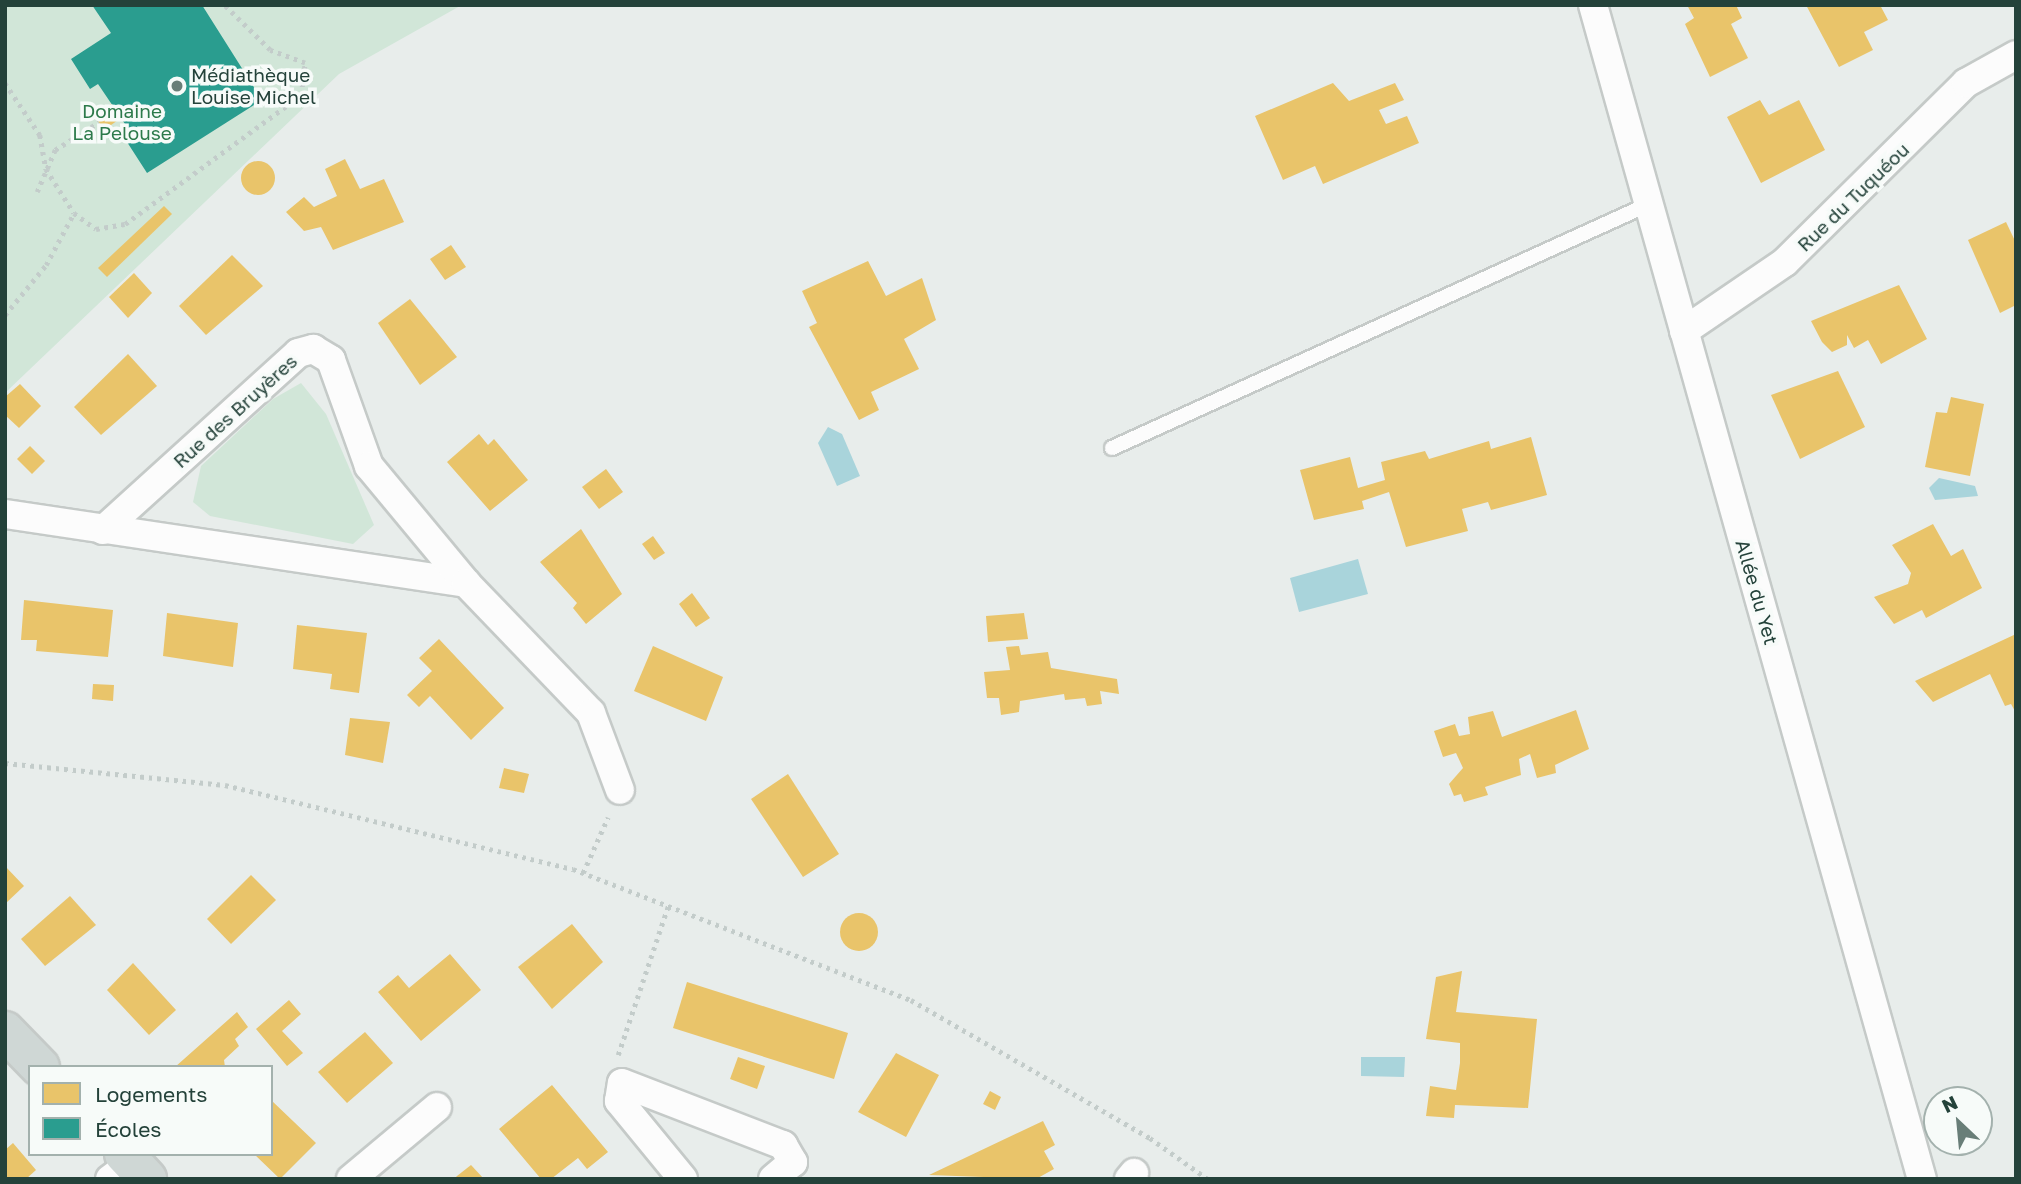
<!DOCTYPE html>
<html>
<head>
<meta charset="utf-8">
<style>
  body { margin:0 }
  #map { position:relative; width:2021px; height:1184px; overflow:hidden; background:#e8edeb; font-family:"Golos Text",sans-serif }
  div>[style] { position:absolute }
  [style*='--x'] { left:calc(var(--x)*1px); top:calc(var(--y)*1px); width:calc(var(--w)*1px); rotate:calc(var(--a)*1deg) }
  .green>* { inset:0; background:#d1e6d8 }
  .water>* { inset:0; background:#a9d4db }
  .homes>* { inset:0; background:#e9c46a }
  .round { border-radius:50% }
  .schools>* { inset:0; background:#2a9d8f }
  .path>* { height:4.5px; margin-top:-2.25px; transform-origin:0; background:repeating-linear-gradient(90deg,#c3ccca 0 3.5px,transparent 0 8.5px) }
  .roads { filter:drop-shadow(2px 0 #c5cac8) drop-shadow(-2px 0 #c5cac8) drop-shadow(0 2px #c5cac8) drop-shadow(0 -2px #c5cac8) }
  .lane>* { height:14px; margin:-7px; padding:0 7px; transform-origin:7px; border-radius:7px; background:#fcfcfc }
  .street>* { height:28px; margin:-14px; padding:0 14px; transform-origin:14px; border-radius:14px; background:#fcfcfc }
  .primary>* { height:38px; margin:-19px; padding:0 19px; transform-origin:19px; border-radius:19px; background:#cfd7d5 }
  .dots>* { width:19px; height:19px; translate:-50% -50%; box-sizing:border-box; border:4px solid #f7fbf9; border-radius:50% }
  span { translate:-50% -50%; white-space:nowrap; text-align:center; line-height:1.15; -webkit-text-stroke:7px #f7fbf9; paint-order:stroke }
  .poi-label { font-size:19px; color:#24423a }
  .left { translate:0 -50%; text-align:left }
  .park-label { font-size:19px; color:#2d7a4b }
  .street-label { font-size:19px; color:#24423a }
  .frame { position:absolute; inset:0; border:7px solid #24423a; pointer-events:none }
  .legend { position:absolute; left:28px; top:1065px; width:245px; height:91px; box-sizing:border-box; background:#f7fbf9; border:2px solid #a3b1ad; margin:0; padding:9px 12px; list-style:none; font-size:21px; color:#24423a }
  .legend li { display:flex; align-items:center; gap:14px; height:35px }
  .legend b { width:35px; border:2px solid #a3b1ad }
  .north { position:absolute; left:1923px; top:1086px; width:70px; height:70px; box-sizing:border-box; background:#f7fbf9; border:2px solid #a3b1ad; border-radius:50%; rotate:334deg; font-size:19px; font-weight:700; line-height:28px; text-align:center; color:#24423a }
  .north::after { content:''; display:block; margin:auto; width:24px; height:32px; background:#697e78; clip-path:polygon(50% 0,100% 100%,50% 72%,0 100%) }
</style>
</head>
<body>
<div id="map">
  <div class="green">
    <div style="clip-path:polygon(5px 5px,460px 5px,460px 6px,339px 74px,5px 393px)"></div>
    <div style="clip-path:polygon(301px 383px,326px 414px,374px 525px,353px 544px,210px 516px,193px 502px,201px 466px,273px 399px)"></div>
  </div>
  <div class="water">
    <div style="clip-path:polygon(828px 427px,842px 434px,860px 476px,837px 486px,818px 443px)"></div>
    <div style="clip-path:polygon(1939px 478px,1975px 486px,1978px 496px,1935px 500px,1929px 488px)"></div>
    <div style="clip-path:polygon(1358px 559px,1368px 594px,1299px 612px,1290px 578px)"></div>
    <div style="clip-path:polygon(1361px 1057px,1405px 1057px,1404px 1077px,1361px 1076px)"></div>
  </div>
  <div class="homes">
    <div style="clip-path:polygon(1687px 5px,1736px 5px,1742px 18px,1731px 24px,1748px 58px,1710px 77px,1685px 24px,1694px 18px)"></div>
    <div style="clip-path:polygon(1806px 5px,1880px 5px,1888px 20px,1864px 32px,1873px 50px,1839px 67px)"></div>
    <div style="clip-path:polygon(1333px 83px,1349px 101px,1395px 83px,1404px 100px,1379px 110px,1386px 124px,1407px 116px,1419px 143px,1323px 184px,1315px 166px,1283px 180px,1255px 116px)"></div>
    <div style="clip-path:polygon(1760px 100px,1769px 115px,1799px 100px,1825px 150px,1761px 183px,1727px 117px)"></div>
    <div style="clip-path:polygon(111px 104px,121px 118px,104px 130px,94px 115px)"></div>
    <div style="clip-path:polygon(345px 159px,360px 189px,384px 179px,404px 222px,333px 250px,321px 227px,304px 231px,286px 212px,304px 197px,314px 207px,337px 196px,325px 169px)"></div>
    <div class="round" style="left:241px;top:161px;width:34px;height:34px"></div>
    <div style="clip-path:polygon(164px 206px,172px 214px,107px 277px,98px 268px)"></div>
    <div style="clip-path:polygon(2006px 222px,2016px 243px,2016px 305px,2000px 313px,1968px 240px)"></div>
    <div style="clip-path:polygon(451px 245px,466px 267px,445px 280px,430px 259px)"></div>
    <div style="clip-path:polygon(232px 255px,263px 286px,206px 335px,179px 306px)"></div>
    <div style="clip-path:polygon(868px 261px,886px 296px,922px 278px,936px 320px,904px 339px,919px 369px,871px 392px,879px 410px,859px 420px,809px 327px,817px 323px,802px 291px)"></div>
    <div style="clip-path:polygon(134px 273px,152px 293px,128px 318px,109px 297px)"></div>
    <div style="clip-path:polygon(1899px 285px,1927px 339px,1881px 364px,1868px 340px,1854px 348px,1847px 335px,1847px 345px,1832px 352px,1822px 342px,1811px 321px)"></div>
    <div style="clip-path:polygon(410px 299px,457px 357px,420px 385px,378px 323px)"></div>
    <div style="clip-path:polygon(128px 354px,157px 386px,101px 435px,74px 407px)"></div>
    <div style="clip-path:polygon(1838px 371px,1865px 427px,1800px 459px,1771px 395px)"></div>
    <div style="clip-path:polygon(20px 384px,41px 406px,19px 428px,5px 415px,5px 397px)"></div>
    <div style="clip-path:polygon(1951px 397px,1984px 404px,1970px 476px,1925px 467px,1936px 412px,1947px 413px)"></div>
    <div style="clip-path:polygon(479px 434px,488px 445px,494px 439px,528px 480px,490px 511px,447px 462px)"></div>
    <div style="clip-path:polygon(1531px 437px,1547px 495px,1491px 510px,1488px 502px,1462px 509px,1468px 531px,1406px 547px,1389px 492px,1362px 501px,1364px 509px,1314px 520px,1300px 470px,1350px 457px,1358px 488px,1385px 480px,1381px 462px,1425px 451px,1429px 459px,1489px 441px,1491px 449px)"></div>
    <div style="clip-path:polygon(30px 446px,45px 461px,32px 474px,17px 459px)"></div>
    <div style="clip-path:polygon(606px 469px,623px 492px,599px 509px,582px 487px)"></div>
    <div style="clip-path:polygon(1933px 524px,1951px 556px,1963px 549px,1982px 588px,1926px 618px,1922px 610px,1894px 624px,1874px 597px,1908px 584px,1911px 573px,1892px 545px)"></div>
    <div style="clip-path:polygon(581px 529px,622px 594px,586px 624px,573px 608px,577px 603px,540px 562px)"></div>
    <div style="clip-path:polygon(653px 536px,665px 553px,654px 560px,642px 544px)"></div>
    <div style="clip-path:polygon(692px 593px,710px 618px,696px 627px,679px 604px)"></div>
    <div style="clip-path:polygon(24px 600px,113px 610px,108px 657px,36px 651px,37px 640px,21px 640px)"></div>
    <div style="clip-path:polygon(167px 613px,238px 623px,233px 667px,163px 656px)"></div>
    <div style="clip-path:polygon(1024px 613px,1028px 639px,988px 642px,986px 616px)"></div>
    <div style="clip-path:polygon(297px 625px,367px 633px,359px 693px,330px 689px,332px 674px,293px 669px)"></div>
    <div style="clip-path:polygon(2016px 634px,2016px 713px,2011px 704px,2005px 706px,1990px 674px,1933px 702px,1915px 681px)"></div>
    <div style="clip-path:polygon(439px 639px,504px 708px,471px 740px,430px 696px,419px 707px,407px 695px,432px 671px,419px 658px)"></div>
    <div style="clip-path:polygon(653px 646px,723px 677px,706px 721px,634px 691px)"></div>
    <div style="clip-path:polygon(1019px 646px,1021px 655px,1048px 652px,1051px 668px,1117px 679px,1119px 694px,1100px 691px,1102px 704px,1087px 706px,1085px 698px,1065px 700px,1064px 694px,1020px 701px,1019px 712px,1001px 715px,999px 698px,987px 698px,984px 672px,1010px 670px,1006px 647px)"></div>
    <div style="clip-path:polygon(93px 684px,114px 685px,113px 701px,92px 699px)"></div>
    <div style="clip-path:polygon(1576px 710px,1589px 749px,1555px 765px,1556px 773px,1537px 778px,1530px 754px,1519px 759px,1521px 775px,1485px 787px,1488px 795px,1464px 802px,1461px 794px,1454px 796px,1449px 784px,1463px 768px,1456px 753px,1443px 757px,1434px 731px,1455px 724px,1459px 736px,1470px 734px,1468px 717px,1493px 711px,1502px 737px)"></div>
    <div style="clip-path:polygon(350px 718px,390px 722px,383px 763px,345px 755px)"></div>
    <div style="clip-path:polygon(504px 768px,529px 774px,524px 793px,499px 788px)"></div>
    <div style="clip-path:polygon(788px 774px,839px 854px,803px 877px,751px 799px)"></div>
    <div style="clip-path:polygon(5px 866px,24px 886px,5px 904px)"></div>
    <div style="clip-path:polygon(251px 875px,276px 900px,231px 944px,207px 919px)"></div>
    <div style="clip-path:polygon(70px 896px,96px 925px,45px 966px,21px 939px)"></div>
    <div class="round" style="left:840px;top:913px;width:38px;height:38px"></div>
    <div style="clip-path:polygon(572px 924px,603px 962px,552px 1009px,518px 967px)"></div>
    <div style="clip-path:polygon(450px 954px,481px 990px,421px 1041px,378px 992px,398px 975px,409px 988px)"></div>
    <div style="clip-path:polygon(133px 963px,176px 1010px,149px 1035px,107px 990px)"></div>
    <div style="clip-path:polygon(1462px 971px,1456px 1012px,1537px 1019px,1528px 1108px,1455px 1105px,1454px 1118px,1426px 1116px,1430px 1086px,1456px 1090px,1460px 1063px,1460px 1043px,1426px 1039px,1436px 977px)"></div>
    <div style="clip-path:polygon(687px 982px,848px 1033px,834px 1079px,673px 1028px)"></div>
    <div style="clip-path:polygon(289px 1000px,301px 1014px,282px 1031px,303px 1053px,287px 1066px,256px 1029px)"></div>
    <div style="clip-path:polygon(237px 1012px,248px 1027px,235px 1039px,239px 1046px,224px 1060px,225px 1067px,175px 1067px)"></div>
    <div style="clip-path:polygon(365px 1032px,393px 1063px,347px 1103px,318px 1072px)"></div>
    <div style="clip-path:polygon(896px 1053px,939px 1075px,906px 1137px,858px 1112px)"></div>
    <div style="clip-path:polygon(738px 1057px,765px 1066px,757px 1089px,730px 1079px)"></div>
    <div style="clip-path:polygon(552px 1085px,608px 1152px,587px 1169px,578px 1158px,551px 1179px,541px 1179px,499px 1129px)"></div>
    <div style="clip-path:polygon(990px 1091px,1001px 1097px,995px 1110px,983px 1104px)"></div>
    <div style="clip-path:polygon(271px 1100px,316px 1143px,280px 1179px,254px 1154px,271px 1154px)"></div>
    <div style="clip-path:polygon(1043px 1121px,1055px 1145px,1044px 1151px,1054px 1169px,1036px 1179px,929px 1175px)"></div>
    <div style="clip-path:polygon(13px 1143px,36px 1170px,26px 1179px,5px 1179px,5px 1150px)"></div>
    <div style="clip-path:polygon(471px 1165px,484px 1179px,454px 1179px,457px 1176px)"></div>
  </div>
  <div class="schools">
    <div style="clip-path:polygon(92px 5px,202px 5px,262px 100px,147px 173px,127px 142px,134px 138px,121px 118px,98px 84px,90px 89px,71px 59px,111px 33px)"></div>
  </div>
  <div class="path">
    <div style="--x:5;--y:83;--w:63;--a:56.1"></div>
    <div style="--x:40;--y:135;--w:35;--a:80"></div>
    <div style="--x:46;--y:169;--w:52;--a:57.5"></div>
    <div style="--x:74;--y:213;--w:27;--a:36"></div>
    <div style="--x:96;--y:229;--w:29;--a:-10"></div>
    <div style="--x:125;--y:224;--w:218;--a:-36.2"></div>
    <div style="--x:301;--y:95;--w:32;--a:-83"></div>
    <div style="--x:305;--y:63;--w:37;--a:-160"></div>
    <div style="--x:270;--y:50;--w:64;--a:-135.6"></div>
    <div style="--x:37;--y:192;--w:46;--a:-66.8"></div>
    <div style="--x:55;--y:150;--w:52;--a:-32.5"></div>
    <div style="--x:5;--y:315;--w:65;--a:-50.6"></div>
    <div style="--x:46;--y:265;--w:59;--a:-61.7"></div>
    <div style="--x:5;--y:763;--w:221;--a:5.7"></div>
    <div style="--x:225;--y:785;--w:358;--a:13.6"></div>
    <div style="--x:573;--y:869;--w:362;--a:21.2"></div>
    <div style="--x:911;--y:1000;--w:276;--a:30"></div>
    <div style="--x:1150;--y:1138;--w:71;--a:35.3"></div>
    <div style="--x:583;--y:873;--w:61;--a:-65.9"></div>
    <div style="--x:618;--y:1055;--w:157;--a:-71.4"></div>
  </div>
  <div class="roads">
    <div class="lane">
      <div style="--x:1112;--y:448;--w:588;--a:-24.43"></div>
    </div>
    <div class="street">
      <div style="--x:1593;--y:5;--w:1219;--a:74.35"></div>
      <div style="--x:1684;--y:331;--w:122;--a:-34.3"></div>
      <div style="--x:1785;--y:262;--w:255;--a:-44.7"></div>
      <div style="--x:1966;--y:83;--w:57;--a:-29.2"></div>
      <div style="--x:5;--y:514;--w:466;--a:8.5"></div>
      <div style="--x:103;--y:530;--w:263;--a:-42.2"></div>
      <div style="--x:298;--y:353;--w:16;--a:-15"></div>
      <div style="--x:313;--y:349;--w:21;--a:31"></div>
      <div style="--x:331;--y:360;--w:113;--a:70.3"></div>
      <div style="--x:369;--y:466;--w:152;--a:50.3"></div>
      <div style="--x:466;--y:583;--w:180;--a:46.1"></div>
      <div style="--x:591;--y:713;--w:82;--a:69.4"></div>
      <div style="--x:110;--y:1179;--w:27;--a:-36"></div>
      <div style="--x:351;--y:1179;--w:112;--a:-39.9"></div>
      <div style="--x:683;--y:1179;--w:101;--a:-129.4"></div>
      <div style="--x:619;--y:1101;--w:18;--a:-81"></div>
      <div style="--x:622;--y:1083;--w:173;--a:21.1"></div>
      <div style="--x:783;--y:1145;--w:20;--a:60"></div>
      <div style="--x:793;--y:1162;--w:26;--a:140"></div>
      <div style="--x:1129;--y:1179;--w:8;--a:-50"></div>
    </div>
    <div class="primary">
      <div style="--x:5;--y:1031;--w:50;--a:45.8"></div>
      <div style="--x:124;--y:1154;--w:34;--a:47"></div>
    </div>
  </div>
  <div class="dots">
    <div style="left:177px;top:86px;background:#697e78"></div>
  </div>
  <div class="poi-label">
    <span class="left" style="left:191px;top:86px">Médiathèque<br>Louise Michel</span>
  </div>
  <div class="park-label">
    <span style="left:122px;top:122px">Domaine<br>La Pelouse</span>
  </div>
  <div class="street-label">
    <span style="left:1853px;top:197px;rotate:-44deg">Rue du Tuquéou</span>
    <span style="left:235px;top:411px;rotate:-42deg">Rue des Bruyères</span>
    <span style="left:1757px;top:592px;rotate:74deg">Allée du Yet</span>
  </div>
  <div class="frame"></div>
  <ul class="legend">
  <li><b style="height:19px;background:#e9c46a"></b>Logements</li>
  <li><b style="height:19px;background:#2a9d8f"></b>Écoles</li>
  </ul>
  <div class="north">N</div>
</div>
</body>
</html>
